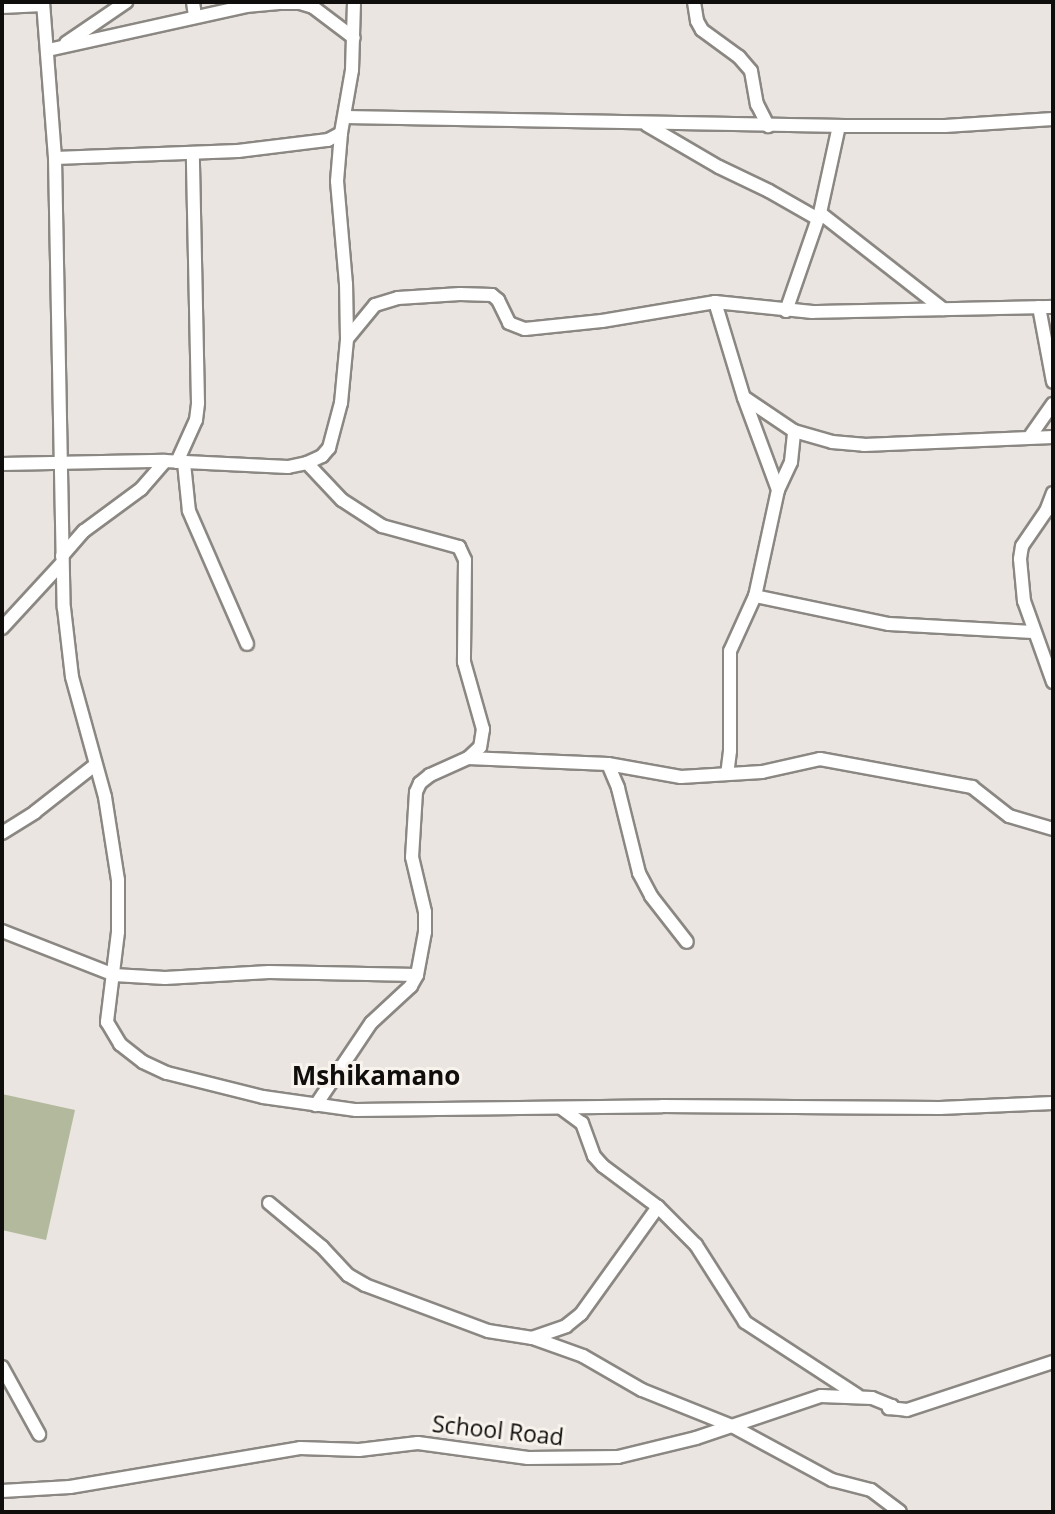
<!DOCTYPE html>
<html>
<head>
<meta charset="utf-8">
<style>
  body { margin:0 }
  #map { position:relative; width:1055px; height:1514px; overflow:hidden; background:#eae5e0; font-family:"Open Sans",sans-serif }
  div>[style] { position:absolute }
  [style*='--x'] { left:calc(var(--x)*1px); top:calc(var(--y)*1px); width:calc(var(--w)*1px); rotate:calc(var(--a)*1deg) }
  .green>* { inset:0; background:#b2b99c }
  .roads { filter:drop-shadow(2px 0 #8b8782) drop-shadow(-2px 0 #8b8782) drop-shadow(0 2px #8b8782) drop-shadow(0 -2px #8b8782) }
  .minor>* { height:12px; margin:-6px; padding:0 6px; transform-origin:6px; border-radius:6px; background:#fff }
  span { translate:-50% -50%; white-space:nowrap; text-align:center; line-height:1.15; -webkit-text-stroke:6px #f8f3ed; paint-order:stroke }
  .street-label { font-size:23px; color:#0f0e0c }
  .quarter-label { font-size:26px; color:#0f0e0c; font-weight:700 }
  .frame { position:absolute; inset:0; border:4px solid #0f0e0c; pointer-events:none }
</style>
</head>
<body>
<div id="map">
  <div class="green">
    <div style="clip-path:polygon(2px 1094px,75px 1110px,46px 1240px,2px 1230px)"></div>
  </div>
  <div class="roads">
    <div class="minor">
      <div style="--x:43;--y:2;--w:156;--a:85.6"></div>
      <div style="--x:55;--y:158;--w:450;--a:88.9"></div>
      <div style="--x:64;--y:608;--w:69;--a:83.4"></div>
      <div style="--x:72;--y:677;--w:124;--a:74.6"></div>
      <div style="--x:105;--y:797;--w:84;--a:81.1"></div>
      <div style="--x:118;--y:880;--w:52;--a:90"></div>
      <div style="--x:118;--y:932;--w:91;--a:97"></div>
      <div style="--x:107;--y:1022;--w:26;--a:59"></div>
      <div style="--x:120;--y:1044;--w:29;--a:38"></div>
      <div style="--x:143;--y:1062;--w:26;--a:25"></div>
      <div style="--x:167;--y:1073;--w:99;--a:14"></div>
      <div style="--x:263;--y:1097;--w:94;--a:8"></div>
      <div style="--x:356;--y:1110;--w:306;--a:-0.7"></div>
      <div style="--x:662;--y:1106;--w:278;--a:0.4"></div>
      <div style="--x:940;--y:1108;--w:113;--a:-2.5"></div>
      <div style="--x:193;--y:2;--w:14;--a:82"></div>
      <div style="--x:694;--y:2;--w:19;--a:81"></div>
      <div style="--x:697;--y:21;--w:10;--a:61"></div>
      <div style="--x:702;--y:30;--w:46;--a:36.1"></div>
      <div style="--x:739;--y:57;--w:18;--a:49"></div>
      <div style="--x:751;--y:71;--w:34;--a:80"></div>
      <div style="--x:757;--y:104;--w:25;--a:63"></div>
      <div style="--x:2;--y:7;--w:41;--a:-2.8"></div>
      <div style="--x:66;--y:43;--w:73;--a:-34.3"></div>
      <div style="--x:48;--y:50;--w:203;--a:-12.5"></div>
      <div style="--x:246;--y:6;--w:36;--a:-5"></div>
      <div style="--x:282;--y:3;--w:18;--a:0"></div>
      <div style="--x:300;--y:3;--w:14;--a:17"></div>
      <div style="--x:313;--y:7;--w:51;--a:37.1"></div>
      <div style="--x:345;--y:117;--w:500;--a:1.03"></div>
      <div style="--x:845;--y:126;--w:100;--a:0"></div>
      <div style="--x:945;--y:126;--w:108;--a:-3.7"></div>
      <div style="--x:647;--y:125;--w:83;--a:30.3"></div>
      <div style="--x:719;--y:167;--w:55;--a:25.6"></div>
      <div style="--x:769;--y:191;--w:56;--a:29.7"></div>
      <div style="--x:55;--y:158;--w:183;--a:-2.2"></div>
      <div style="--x:238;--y:151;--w:91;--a:-7"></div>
      <div style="--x:328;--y:140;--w:15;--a:-28"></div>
      <div style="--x:820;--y:213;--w:156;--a:38"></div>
      <div style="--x:715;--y:302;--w:100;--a:73.2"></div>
      <div style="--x:744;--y:398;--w:98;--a:69.7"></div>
      <div style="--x:778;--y:490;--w:108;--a:102.2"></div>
      <div style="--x:755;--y:596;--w:60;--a:114.4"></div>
      <div style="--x:730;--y:651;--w:100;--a:90"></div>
      <div style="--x:730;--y:751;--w:23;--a:97"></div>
      <div style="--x:1039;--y:307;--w:76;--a:79.4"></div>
      <div style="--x:786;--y:311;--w:104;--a:-70.9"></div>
      <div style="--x:820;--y:213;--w:89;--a:-77.7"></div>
      <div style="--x:347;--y:339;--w:44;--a:-50.5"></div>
      <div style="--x:375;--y:305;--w:24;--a:-17"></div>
      <div style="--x:398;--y:298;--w:62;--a:-3.7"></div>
      <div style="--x:460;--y:294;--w:32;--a:2"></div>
      <div style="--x:492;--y:295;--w:8;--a:40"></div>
      <div style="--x:498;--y:300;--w:25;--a:64"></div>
      <div style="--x:509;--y:323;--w:17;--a:21"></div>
      <div style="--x:525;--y:329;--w:77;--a:-5.9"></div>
      <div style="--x:602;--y:321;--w:115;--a:-9.5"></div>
      <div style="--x:715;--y:302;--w:98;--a:5.9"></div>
      <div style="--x:812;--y:312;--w:241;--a:-1.2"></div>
      <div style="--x:745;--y:398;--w:59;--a:34"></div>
      <div style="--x:794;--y:431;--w:40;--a:16"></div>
      <div style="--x:832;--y:442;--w:32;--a:5"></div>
      <div style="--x:864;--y:445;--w:189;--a:-2.4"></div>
      <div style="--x:1031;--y:435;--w:38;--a:-55"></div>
      <div style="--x:177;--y:462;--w:46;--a:-65.7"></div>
      <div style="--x:196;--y:420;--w:17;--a:-83"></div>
      <div style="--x:198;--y:403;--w:249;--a:-91.2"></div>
      <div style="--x:184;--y:463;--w:48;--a:84.1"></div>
      <div style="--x:189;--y:511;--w:145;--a:66.4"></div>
      <div style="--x:307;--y:463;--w:51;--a:46.6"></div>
      <div style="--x:342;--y:500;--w:48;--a:33"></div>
      <div style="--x:382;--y:526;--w:80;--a:15.3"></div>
      <div style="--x:459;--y:547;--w:14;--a:65"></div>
      <div style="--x:465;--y:560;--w:102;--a:90.6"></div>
      <div style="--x:464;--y:662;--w:70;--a:74.2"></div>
      <div style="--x:483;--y:729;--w:18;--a:99"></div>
      <div style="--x:480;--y:747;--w:16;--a:137"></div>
      <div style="--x:468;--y:758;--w:42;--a:155.9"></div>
      <div style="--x:430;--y:775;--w:13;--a:141"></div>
      <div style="--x:420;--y:783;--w:10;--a:114"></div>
      <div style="--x:416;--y:792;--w:65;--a:93.5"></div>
      <div style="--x:412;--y:857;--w:57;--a:76.7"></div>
      <div style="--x:425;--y:912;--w:20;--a:90"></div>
      <div style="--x:425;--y:932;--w:44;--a:100.5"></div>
      <div style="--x:417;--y:975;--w:13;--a:119"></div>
      <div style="--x:411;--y:986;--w:54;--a:137.2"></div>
      <div style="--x:371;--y:1023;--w:99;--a:123.9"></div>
      <div style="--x:2;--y:464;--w:163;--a:-1.1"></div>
      <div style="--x:165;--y:461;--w:123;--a:2.8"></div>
      <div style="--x:288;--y:467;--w:19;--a:-12"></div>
      <div style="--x:307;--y:463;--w:17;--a:-25"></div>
      <div style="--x:322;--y:456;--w:11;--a:-49"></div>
      <div style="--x:329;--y:448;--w:47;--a:-75.1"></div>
      <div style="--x:341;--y:403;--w:64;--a:-84.6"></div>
      <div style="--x:347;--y:339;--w:55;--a:-91"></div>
      <div style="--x:346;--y:284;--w:103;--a:-95"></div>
      <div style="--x:337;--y:181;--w:48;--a:-85.2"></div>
      <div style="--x:341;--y:133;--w:64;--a:-80.1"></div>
      <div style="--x:352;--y:70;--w:68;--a:-88.3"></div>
      <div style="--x:778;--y:490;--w:31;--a:-65"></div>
      <div style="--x:791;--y:462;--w:31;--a:-84"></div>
      <div style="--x:1053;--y:493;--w:19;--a:111"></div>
      <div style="--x:1046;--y:511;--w:42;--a:124.4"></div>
      <div style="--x:1022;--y:546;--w:13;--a:99"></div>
      <div style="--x:1020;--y:559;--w:42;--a:84.6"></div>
      <div style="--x:1024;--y:601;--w:86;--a:70.3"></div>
      <div style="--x:62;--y:556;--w:33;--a:-49"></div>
      <div style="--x:84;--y:531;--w:71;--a:-36.4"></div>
      <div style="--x:141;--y:489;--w:37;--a:-49"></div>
      <div style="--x:755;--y:596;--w:137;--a:11.8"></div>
      <div style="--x:889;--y:624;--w:144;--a:3.2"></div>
      <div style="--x:2;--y:628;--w:88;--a:-47.3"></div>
      <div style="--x:468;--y:758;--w:140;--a:2.5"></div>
      <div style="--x:608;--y:764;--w:74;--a:10.1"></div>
      <div style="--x:681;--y:777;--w:81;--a:-3.5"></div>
      <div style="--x:762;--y:772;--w:59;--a:-12.6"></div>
      <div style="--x:820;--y:759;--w:155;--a:10.4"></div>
      <div style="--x:972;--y:787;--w:47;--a:38.1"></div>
      <div style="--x:1009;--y:816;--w:46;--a:16.5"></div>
      <div style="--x:608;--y:764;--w:26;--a:67"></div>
      <div style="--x:618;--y:788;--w:88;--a:76.1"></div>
      <div style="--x:639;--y:873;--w:26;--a:62"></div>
      <div style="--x:651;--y:896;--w:58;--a:52"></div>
      <div style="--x:2;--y:833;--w:39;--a:-32"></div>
      <div style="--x:35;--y:812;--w:76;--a:-38.1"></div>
      <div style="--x:2;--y:931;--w:120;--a:21.4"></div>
      <div style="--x:114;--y:975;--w:51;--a:3.4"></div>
      <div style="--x:165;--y:978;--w:104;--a:-3.3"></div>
      <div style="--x:269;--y:972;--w:148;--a:1.2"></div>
      <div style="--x:561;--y:1108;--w:26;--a:36"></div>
      <div style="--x:582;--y:1123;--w:35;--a:70"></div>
      <div style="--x:594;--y:1156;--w:13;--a:48"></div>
      <div style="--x:603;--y:1166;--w:69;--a:36.7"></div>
      <div style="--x:658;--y:1207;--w:54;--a:45"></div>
      <div style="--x:696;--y:1245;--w:91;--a:57.5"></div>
      <div style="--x:745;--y:1322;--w:134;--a:33.1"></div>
      <div style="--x:269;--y:1203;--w:69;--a:39.7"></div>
      <div style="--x:322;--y:1247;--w:38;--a:47"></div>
      <div style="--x:348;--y:1275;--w:20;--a:30"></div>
      <div style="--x:365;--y:1285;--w:131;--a:20.5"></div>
      <div style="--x:488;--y:1331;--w:45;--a:9"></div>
      <div style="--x:532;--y:1338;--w:36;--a:-19"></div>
      <div style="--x:566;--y:1326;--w:19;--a:-39"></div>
      <div style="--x:581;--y:1314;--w:132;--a:-54.3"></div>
      <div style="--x:533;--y:1338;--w:53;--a:19.8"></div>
      <div style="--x:583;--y:1356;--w:68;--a:30"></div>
      <div style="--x:642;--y:1390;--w:97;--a:21.8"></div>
      <div style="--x:732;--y:1426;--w:114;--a:28.4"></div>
      <div style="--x:832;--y:1480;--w:40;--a:14.4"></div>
      <div style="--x:871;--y:1490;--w:36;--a:37"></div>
      <div style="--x:2;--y:1367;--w:77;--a:61.1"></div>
      <div style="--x:2;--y:1491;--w:68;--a:-3.4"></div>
      <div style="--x:70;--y:1487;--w:233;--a:-9.6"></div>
      <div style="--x:300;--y:1448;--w:59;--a:1.9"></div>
      <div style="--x:359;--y:1450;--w:59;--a:-6.8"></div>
      <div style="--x:418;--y:1443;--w:111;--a:7.8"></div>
      <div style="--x:528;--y:1458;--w:90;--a:-0.6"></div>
      <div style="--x:618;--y:1457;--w:80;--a:-13.7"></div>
      <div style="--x:696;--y:1438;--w:132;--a:-18.6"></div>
      <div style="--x:821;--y:1396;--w:51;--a:2.2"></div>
      <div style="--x:872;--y:1398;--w:22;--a:22"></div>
      <div style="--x:892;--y:1406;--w:4;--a:146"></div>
      <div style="--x:889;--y:1408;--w:18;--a:6"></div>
      <div style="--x:907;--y:1410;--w:154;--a:-18.2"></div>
    </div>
  </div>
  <div class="street-label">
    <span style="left:498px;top:1430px;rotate:6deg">School Road</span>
  </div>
  <div class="quarter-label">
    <span style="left:376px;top:1076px">Mshikamano</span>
  </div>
  <div class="frame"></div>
</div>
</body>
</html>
